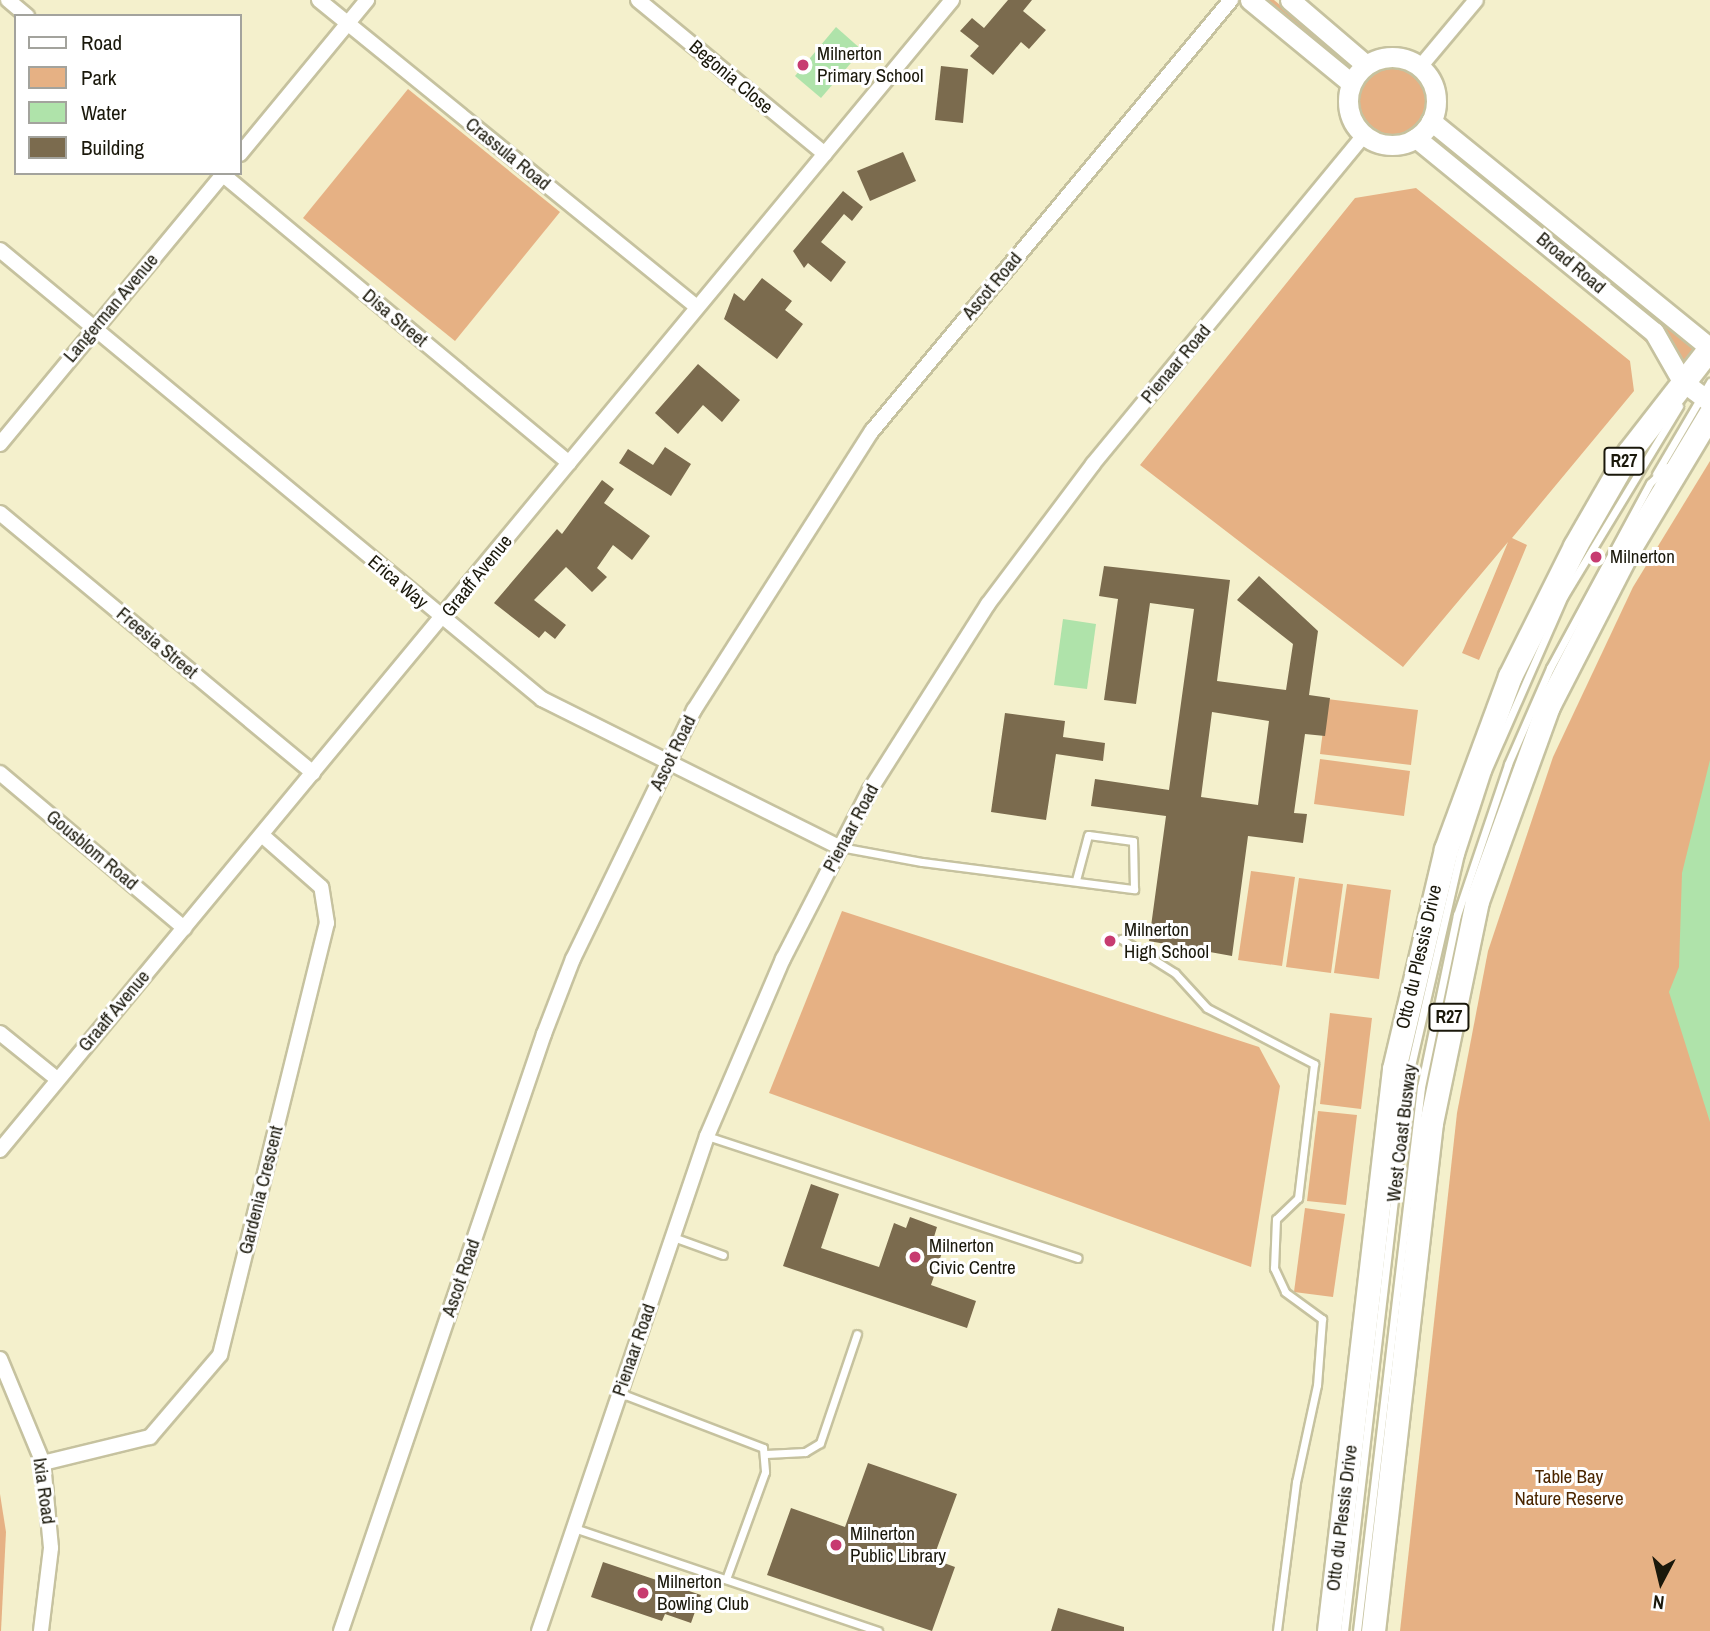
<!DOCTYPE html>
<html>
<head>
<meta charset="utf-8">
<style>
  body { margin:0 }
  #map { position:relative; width:1710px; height:1631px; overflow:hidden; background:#f4f0cc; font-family:"Archivo Narrow",sans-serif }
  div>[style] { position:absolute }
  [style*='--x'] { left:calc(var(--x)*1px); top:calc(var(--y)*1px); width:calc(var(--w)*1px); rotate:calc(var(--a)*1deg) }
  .green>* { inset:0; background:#e6b184 }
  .round { border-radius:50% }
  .water>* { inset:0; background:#afe3aa }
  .building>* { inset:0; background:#7b6b4e }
  .roads { filter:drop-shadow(2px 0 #c6c29f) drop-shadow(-2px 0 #c6c29f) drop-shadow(0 2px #c6c29f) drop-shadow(0 -2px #c6c29f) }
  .lane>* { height:7px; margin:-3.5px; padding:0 3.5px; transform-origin:3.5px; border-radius:3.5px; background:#fff }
  .street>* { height:14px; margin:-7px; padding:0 7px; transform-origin:7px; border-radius:7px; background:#fff }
  .secondary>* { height:19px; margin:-9.5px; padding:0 9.5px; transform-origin:9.5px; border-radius:9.5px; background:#fff }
  .secondary>.ring { margin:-9.5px; padding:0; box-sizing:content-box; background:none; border:19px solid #fff; border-radius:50% }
  .primary>* { height:23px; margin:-11.5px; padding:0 11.5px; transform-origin:11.5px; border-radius:11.5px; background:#fff }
  .dots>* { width:19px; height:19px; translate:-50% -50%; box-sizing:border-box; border:4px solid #fff; border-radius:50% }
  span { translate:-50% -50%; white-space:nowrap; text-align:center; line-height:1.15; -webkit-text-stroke:6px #fff; paint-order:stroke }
  .shield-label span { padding:2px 5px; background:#fff; border:2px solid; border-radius:5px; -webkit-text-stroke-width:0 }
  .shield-label { font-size:18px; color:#1a180b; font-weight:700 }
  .poi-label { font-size:19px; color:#1a180b }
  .left { translate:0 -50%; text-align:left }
  .street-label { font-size:19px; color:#1a180b }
  .park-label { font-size:19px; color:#4b2600 }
  .legend { position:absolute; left:14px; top:14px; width:228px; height:161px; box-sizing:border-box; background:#fff; border:2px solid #a3a39d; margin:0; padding:9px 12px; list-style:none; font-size:21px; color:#1a180b }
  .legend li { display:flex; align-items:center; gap:14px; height:35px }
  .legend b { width:35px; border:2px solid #a3a39d }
  .north { position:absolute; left:1626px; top:1547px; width:70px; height:70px; -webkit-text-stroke:5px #fff; paint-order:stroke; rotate:187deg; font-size:19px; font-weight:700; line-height:28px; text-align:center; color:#1a180b }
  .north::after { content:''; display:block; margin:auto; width:24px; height:32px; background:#1a180b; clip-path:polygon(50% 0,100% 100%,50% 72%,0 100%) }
</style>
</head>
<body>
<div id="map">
  <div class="green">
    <div style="clip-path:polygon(1262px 0,1274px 0,1343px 57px,1338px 63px)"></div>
    <div class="round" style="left:1358px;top:67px;width:68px;height:68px"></div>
    <div style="clip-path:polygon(408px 89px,560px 212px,455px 341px,303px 218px)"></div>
    <div style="clip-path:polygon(1436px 134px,1697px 347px,1679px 371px,1424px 147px)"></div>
    <div style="clip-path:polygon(1416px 188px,1630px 361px,1634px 391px,1512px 538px,1527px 545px,1479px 660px,1462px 653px,1508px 542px,1403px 667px,1140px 465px,1355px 198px)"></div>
    <div style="clip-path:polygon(1710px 461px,1710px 1631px,1400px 1631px,1457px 1113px,1488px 951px,1553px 757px,1633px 587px)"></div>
    <div style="clip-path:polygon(1327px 699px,1418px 710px,1411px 765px,1320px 754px)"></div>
    <div style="clip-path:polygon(1320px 759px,1410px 771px,1404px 816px,1314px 804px)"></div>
    <div style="clip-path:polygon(1251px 871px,1295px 877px,1282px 966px,1238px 960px)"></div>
    <div style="clip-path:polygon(1299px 878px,1343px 884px,1331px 973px,1286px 967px)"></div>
    <div style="clip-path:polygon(1347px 884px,1391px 890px,1379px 979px,1334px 973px)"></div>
    <div style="clip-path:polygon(842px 911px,1259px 1047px,1280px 1086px,1251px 1267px,769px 1093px)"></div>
    <div style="clip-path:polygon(1330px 1013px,1372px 1018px,1361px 1109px,1320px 1104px)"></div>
    <div style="clip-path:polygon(1318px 1111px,1357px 1115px,1346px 1205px,1307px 1201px)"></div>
    <div style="clip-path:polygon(1305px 1208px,1345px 1214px,1333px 1297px,1294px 1292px)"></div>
    <div style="clip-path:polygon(0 1494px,6px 1532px,1px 1631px,0 1631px)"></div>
  </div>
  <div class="water">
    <div style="clip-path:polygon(836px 27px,862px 50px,821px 98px,795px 76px)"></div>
    <div style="clip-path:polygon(1063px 619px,1096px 624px,1087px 689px,1054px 685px)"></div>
    <div style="clip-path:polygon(1710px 760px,1710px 1122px,1669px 992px,1679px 967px,1682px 873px)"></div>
  </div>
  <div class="building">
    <div style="clip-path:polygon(1008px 0,1032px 0,1023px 11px,1046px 30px,1029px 49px,1021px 42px,993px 75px,970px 56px,979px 46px,960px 31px,972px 18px,984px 28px)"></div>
    <div style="clip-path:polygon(941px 66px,968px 69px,963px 123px,935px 120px)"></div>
    <div style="clip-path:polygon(903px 152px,916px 181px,870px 201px,857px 171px)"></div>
    <div style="clip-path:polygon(843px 191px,863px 207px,852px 221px,844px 214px,821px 242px,846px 262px,831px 282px,808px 263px,804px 268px,793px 251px)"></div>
    <div style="clip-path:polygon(762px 278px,792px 301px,785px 310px,803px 324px,777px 359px,724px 319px,734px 293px,744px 301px)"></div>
    <div style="clip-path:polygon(698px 364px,740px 400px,722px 422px,703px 405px,678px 434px,655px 413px)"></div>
    <div style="clip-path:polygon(665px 447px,691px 464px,671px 496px,619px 463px,628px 449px,653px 465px)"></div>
    <div style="clip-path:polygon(602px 480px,614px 489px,604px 503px,650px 536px,632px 560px,613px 545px,597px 568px,607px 577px,592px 592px,566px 567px,534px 600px,566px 625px,555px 639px,545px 631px,539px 638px,494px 603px,557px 529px,562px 534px)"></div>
    <div style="clip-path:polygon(evenodd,1104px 566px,1230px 580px,1217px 681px,1286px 690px,1293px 644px,1237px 600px,1259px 576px,1318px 631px,1309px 695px,1330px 698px,1325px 736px,1305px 734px,1294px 813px,1307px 814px,1303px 843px,1248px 836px,1232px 956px,1149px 941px,1166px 816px,1091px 806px,1095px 779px,1169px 790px,1194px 609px,1150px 603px,1136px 704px,1104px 700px,1118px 599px,1099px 596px,1104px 566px,1212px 712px,1269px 721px,1258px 805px,1201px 797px,1212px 712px)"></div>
    <div style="clip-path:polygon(1005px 713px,1065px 721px,1063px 737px,1105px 743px,1103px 761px,1056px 754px,1046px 820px,991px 812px)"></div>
    <div style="clip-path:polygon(811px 1184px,839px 1194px,821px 1248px,879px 1267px,894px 1223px,906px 1228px,910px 1217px,937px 1227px,934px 1237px,946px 1241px,931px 1285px,976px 1301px,967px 1328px,783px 1266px)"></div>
    <div style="clip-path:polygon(868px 1463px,957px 1494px,933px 1559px,955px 1567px,932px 1631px,767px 1575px,791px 1508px,845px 1527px)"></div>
    <div style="clip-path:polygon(603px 1562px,701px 1595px,691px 1623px,665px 1614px,662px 1621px,591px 1597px)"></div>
    <div style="clip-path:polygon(1058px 1608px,1124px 1627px,1124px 1631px,1051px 1631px)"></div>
  </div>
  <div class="roads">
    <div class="lane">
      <div style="--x:1656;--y:474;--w:107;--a:-59.6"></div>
      <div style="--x:840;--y:847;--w:83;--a:10.4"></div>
      <div style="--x:922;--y:862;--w:214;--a:7.3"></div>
      <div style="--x:1134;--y:889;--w:48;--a:-91.2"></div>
      <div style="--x:1133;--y:841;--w:45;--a:-172.4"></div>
      <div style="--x:1088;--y:835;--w:47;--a:104.9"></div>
      <div style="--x:1121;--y:939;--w:64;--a:32.2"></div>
      <div style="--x:1175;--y:973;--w:47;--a:47.6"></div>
      <div style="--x:1207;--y:1008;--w:121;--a:27.6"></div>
      <div style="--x:1314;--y:1064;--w:135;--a:96.8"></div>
      <div style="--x:1298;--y:1198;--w:30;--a:136"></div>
      <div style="--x:1276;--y:1219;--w:49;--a:92.3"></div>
      <div style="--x:1274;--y:1268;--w:26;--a:65"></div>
      <div style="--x:1285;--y:1292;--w:46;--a:36.1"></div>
      <div style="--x:1322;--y:1319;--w:66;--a:94.3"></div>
      <div style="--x:1317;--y:1385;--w:99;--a:102.2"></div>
      <div style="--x:1296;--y:1482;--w:150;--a:97.3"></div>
      <div style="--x:707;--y:1136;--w:390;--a:18.2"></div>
      <div style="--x:673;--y:1237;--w:53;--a:19.8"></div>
      <div style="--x:620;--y:1393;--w:153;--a:21"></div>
      <div style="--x:763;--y:1448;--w:24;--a:85"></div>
      <div style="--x:765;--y:1472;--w:114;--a:110"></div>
      <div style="--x:766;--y:1454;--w:39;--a:-3"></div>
      <div style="--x:805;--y:1452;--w:17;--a:-31"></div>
      <div style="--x:820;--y:1443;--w:115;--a:-71.3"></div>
      <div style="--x:574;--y:1528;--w:321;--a:18.7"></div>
      <div style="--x:1344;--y:1631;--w:556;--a:-83.39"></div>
      <div style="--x:1408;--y:1079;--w:231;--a:-77"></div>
      <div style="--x:1460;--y:854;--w:87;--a:-72"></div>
      <div style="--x:1487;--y:771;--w:191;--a:-66.3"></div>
      <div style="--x:1564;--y:596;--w:222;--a:-58.8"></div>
      <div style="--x:1357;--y:1631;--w:548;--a:-83.29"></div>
      <div style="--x:1421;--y:1087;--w:176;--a:-78.2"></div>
      <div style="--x:1457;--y:915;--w:159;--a:-71.3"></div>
      <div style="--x:1508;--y:764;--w:105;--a:-66.4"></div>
      <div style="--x:1550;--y:668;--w:210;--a:-61.6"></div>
      <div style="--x:1650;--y:483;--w:23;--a:-43"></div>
    </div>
    <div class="street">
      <div style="--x:8;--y:0;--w:25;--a:40"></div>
      <div style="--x:319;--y:0;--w:487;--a:39.1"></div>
      <div style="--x:638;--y:0;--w:242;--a:39.5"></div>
      <div style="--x:1420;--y:67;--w:87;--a:-50.1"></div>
      <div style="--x:240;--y:154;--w:200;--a:-50.5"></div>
      <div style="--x:221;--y:173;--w:453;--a:39.8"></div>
      <div style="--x:0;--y:250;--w:704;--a:39.64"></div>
      <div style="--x:542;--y:699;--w:332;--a:26.5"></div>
      <div style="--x:0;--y:444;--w:352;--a:-50.4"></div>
      <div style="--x:0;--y:513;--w:407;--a:39.7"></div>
      <div style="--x:0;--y:773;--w:241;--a:40.1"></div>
      <div style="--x:0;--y:1033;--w:73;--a:38.9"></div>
      <div style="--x:0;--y:1150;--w:1493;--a:-50.38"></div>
      <div style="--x:0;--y:1359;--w:113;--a:67.5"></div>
      <div style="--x:43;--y:1463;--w:85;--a:84.6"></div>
      <div style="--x:51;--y:1548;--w:84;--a:96.9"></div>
      <div style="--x:43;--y:1463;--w:110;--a:-13.7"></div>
      <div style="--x:150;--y:1437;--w:108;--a:-49.5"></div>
      <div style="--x:220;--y:1355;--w:445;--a:-76.1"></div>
      <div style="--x:327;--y:923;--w:36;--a:-99"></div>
      <div style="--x:321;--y:887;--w:76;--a:-138.7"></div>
      <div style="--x:341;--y:1631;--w:631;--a:-71.22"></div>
      <div style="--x:544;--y:1034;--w:80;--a:-68.9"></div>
      <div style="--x:573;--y:959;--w:277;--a:-64.1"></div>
      <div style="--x:694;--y:710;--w:331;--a:-57.5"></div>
      <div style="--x:872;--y:431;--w:561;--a:-50.21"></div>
      <div style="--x:539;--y:1631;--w:523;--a:-71.25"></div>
      <div style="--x:707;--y:1136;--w:193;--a:-66.8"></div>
      <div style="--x:783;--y:959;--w:190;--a:-62.8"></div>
      <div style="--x:870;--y:790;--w:220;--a:-57.6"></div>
      <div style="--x:988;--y:604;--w:175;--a:-53.1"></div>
      <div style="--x:1093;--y:464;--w:426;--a:-50.5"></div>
    </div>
    <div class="secondary">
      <div style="--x:1250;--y:0;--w:131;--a:39.4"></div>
      <div style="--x:1290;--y:0;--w:100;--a:40.5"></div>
      <div class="ring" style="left:1348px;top:57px;width:69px;height:69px"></div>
      <div style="--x:1431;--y:121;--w:360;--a:39.1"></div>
      <div style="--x:1416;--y:138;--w:307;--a:39.2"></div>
      <div style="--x:1654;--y:332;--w:56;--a:60.3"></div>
      <div style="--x:1682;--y:381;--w:35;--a:37"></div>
    </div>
    <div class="primary">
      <div style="--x:1329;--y:1631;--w:566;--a:-83.4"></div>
      <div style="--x:1394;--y:1069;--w:226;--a:-76.7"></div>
      <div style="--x:1446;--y:849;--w:184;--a:-69.7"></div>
      <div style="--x:1510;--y:676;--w:145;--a:-63.4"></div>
      <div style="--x:1575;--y:546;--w:108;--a:-60.1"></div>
      <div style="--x:1629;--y:452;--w:132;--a:-52.1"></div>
      <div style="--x:1373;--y:1631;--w:511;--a:-83.49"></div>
      <div style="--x:1431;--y:1123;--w:227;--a:-78.3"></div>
      <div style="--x:1477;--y:901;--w:208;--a:-70"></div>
      <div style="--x:1548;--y:706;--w:171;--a:-62.8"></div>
      <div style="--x:1626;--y:554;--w:163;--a:-59"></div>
    </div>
  </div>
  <div class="dots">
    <div style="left:803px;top:65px;background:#c73b70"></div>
    <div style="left:1596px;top:557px;background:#c73b70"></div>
    <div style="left:1110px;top:941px;background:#c73b70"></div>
    <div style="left:915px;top:1257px;background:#c73b70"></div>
    <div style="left:836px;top:1545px;background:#c73b70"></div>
    <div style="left:643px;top:1593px;background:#c73b70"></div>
  </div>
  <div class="shield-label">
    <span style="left:1624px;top:461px">R27</span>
    <span style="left:1449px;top:1017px">R27</span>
  </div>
  <div class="poi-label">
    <span class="left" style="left:817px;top:65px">Milnerton<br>Primary School</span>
    <span class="left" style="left:1610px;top:557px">Milnerton</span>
    <span class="left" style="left:1124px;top:941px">Milnerton<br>High School</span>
    <span class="left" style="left:929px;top:1257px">Milnerton<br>Civic Centre</span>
    <span class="left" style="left:850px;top:1545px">Milnerton<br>Public Library</span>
    <span class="left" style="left:657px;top:1593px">Milnerton<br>Bowling Club</span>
  </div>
  <div class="street-label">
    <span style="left:731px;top:77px;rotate:40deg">Begonia Close</span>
    <span style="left:508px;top:154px;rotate:39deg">Crassula Road</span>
    <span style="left:1571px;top:263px;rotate:40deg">Broad Road</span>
    <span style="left:992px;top:286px;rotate:-50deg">Ascot Road</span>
    <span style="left:111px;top:308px;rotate:-50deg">Langerman Avenue</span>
    <span style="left:395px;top:318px;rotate:40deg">Disa Street</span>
    <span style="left:1176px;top:364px;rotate:-50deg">Pienaar Road</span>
    <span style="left:477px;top:576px;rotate:-51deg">Graaff Avenue</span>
    <span style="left:398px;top:582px;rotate:40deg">Erica Way</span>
    <span style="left:157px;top:643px;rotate:40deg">Freesia Street</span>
    <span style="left:673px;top:753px;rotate:-64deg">Ascot Road</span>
    <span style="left:851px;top:828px;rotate:-62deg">Pienaar Road</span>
    <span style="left:92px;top:850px;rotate:40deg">Gousblom Road</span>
    <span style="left:1419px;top:957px;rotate:-77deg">Otto du Plessis Drive</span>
    <span style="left:114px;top:1011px;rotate:-50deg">Graaff Avenue</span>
    <span style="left:1402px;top:1133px;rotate:-83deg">West Coast Busway</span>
    <span style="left:261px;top:1190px;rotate:-76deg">Gardenia Crescent</span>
    <span style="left:461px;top:1278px;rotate:-71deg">Ascot Road</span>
    <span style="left:634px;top:1350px;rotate:-71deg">Pienaar Road</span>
    <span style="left:44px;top:1491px;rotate:82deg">Ixia Road</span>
    <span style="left:1342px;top:1518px;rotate:-83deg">Otto du Plessis Drive</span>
  </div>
  <div class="park-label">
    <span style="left:1569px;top:1488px">Table Bay<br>Nature Reserve</span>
  </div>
  <ul class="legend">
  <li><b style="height:9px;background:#fff"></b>Road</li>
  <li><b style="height:19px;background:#e6b184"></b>Park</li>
  <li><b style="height:19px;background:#afe3aa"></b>Water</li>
  <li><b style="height:19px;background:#7b6b4e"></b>Building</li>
  </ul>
  <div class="north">N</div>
</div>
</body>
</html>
